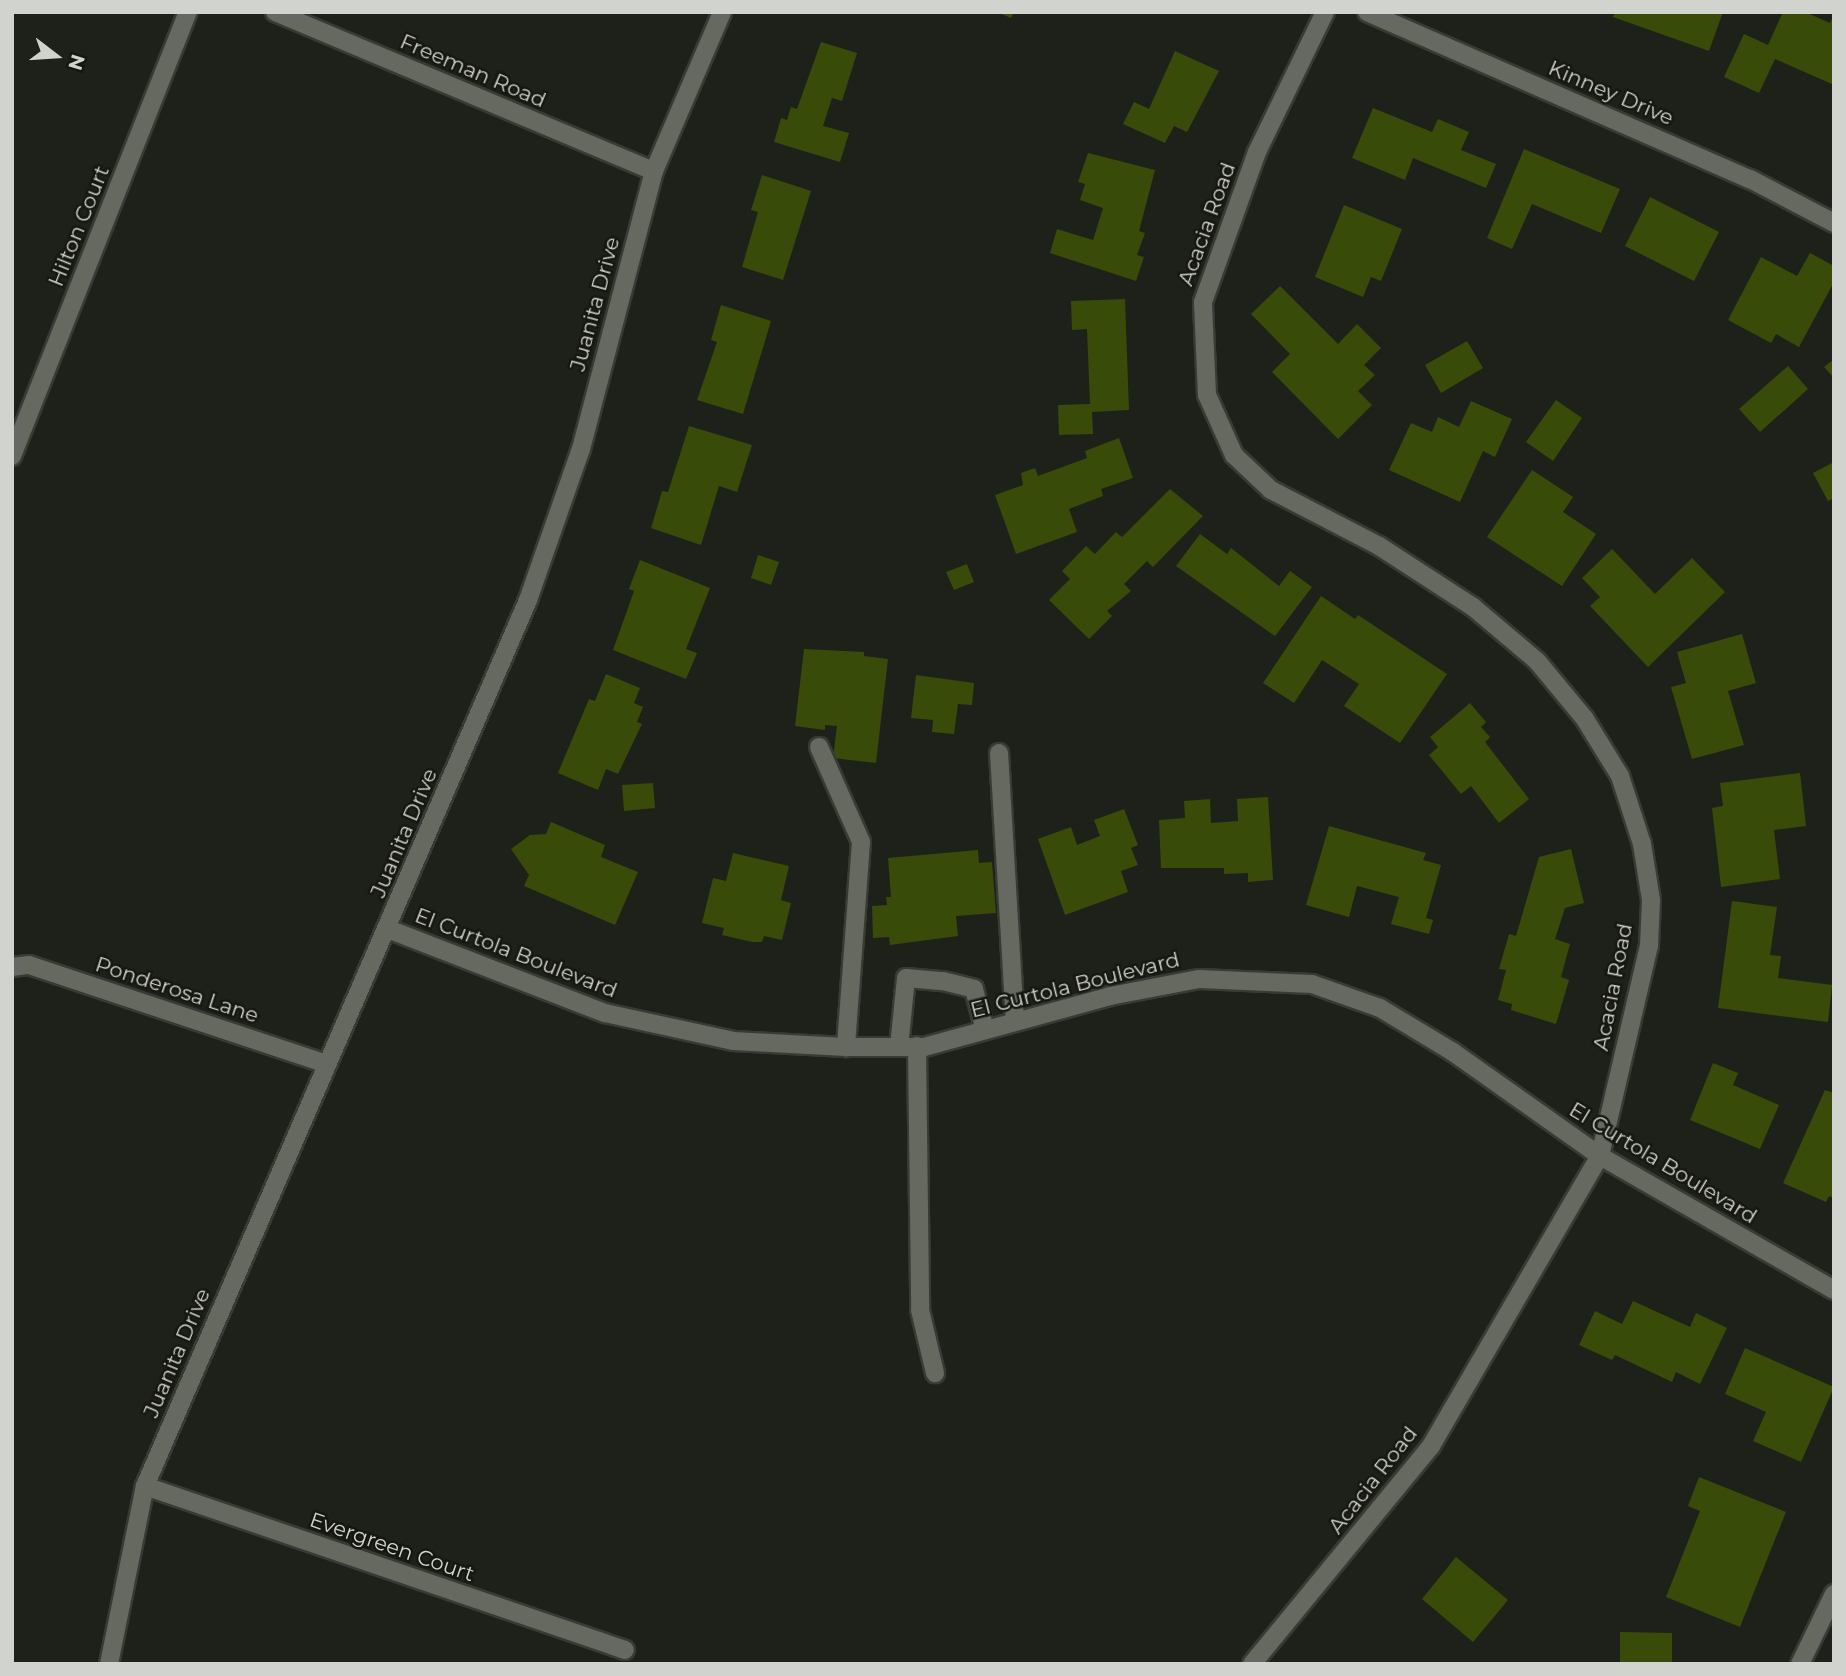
<!DOCTYPE html>
<html>
<head>
<meta charset="utf-8">
<style>
  body { margin:0 }
  #map { position:relative; width:1846px; height:1676px; overflow:hidden; background:#1e2119; font-family:Montserrat,sans-serif }
  div>[style] { position:absolute }
  [style*='--x'] { left:calc(var(--x)*1px); top:calc(var(--y)*1px); width:calc(var(--w)*1px); rotate:calc(var(--a)*1deg) }
  .building>* { inset:0; background:#394b08 }
  .roads { filter:drop-shadow(2px 0 #383a35) drop-shadow(-2px 0 #383a35) drop-shadow(0 2px #383a35) drop-shadow(0 -2px #383a35) }
  .minor>* { height:18px; margin:-9px; padding:0 9px; transform-origin:9px; border-radius:9px; background:#656960 }
  span { translate:-50% -50%; white-space:nowrap; text-align:center; line-height:1.15; -webkit-text-stroke:5px #151710; paint-order:stroke }
  .street-label { font-size:21px; color:#d1d3ce }
  .frame { position:absolute; inset:0; border:14px solid #d1d3ce; pointer-events:none }
  .north { position:absolute; left:21px; top:21px; width:70px; height:70px; -webkit-text-stroke:5px #151710; paint-order:stroke; rotate:107deg; font-size:19px; font-weight:700; line-height:28px; text-align:center; color:#d1d3ce }
  .north::after { content:''; display:block; margin:auto; width:24px; height:32px; background:#d1d3ce; clip-path:polygon(50% 0,100% 100%,50% 72%,0 100%) }
</style>
</head>
<body>
<div id="map">
  <div class="building">
    <div style="clip-path:polygon(997px 12px,1014px 12px,1011px 18px)"></div>
    <div style="clip-path:polygon(1615px 12px,1723px 12px,1709px 51px,1613px 17px)"></div>
    <div style="clip-path:polygon(1783px 12px,1805px 12px,1830px 23px,1834px 14px,1834px 85px,1775px 59px,1759px 93px,1724px 77px,1744px 34px,1768px 45px)"></div>
    <div style="clip-path:polygon(821px 42px,857px 53px,842px 101px,832px 98px,823px 126px,849px 133px,840px 162px,774px 142px,781px 118px,787px 120px,791px 107px,797px 109px)"></div>
    <div style="clip-path:polygon(1175px 51px,1219px 71px,1187px 132px,1174px 126px,1165px 143px,1123px 124px,1134px 102px,1149px 109px)"></div>
    <div style="clip-path:polygon(1373px 108px,1432px 132px,1438px 119px,1469px 132px,1461px 150px,1496px 164px,1486px 188px,1413px 158px,1405px 180px,1352px 158px)"></div>
    <div style="clip-path:polygon(1524px 149px,1620px 189px,1601px 233px,1532px 204px,1512px 249px,1487px 238px)"></div>
    <div style="clip-path:polygon(1088px 153px,1155px 170px,1139px 231px,1145px 233px,1137px 255px,1144px 257px,1136px 281px,1050px 253px,1057px 229px,1093px 240px,1103px 208px,1080px 200px,1085px 184px,1078px 182px)"></div>
    <div style="clip-path:polygon(762px 175px,811px 191px,783px 280px,742px 267px,758px 212px,751px 210px)"></div>
    <div style="clip-path:polygon(1650px 197px,1719px 232px,1694px 281px,1625px 246px)"></div>
    <div style="clip-path:polygon(1344px 205px,1402px 229px,1381px 281px,1371px 277px,1363px 297px,1315px 277px)"></div>
    <div style="clip-path:polygon(1810px 253px,1834px 266px,1834px 282px,1799px 347px,1776px 334px,1771px 343px,1728px 320px,1761px 257px,1797px 276px)"></div>
    <div style="clip-path:polygon(1280px 286px,1338px 344px,1357px 324px,1381px 348px,1364px 365px,1375px 375px,1358px 391px,1372px 405px,1338px 439px,1272px 372px,1290px 354px,1251px 314px)"></div>
    <div style="clip-path:polygon(1125px 299px,1129px 410px,1092px 412px,1093px 434px,1059px 435px,1058px 405px,1090px 404px,1087px 329px,1072px 330px,1071px 301px)"></div>
    <div style="clip-path:polygon(721px 305px,771px 321px,743px 414px,697px 400px,717px 342px,711px 340px)"></div>
    <div style="clip-path:polygon(1467px 341px,1483px 368px,1441px 393px,1425px 365px)"></div>
    <div style="clip-path:polygon(1834px 359px,1834px 378px,1824px 367px)"></div>
    <div style="clip-path:polygon(1788px 366px,1808px 389px,1760px 432px,1739px 409px)"></div>
    <div style="clip-path:polygon(1556px 400px,1582px 418px,1553px 461px,1526px 442px)"></div>
    <div style="clip-path:polygon(1471px 401px,1512px 419px,1495px 457px,1483px 451px,1460px 502px,1389px 470px,1411px 423px,1432px 432px,1438px 417px,1459px 427px)"></div>
    <div style="clip-path:polygon(689px 426px,752px 445px,737px 492px,719px 486px,701px 545px,651px 528px,662px 491px,668px 492px)"></div>
    <div style="clip-path:polygon(1119px 438px,1133px 478px,1101px 489px,1103px 496px,1069px 509px,1077px 532px,1016px 554px,995px 495px,1023px 485px,1021px 473px,1035px 468px,1038px 476px,1087px 458px,1085px 451px)"></div>
    <div style="clip-path:polygon(1834px 462px,1834px 498px,1828px 501px,1813px 473px)"></div>
    <div style="clip-path:polygon(1532px 470px,1573px 497px,1563px 512px,1596px 534px,1562px 586px,1487px 537px)"></div>
    <div style="clip-path:polygon(1170px 489px,1203px 516px,1153px 567px,1147px 561px,1124px 584px,1131px 591px,1107px 611px,1112px 616px,1089px 639px,1049px 600px,1070px 579px,1062px 571px,1086px 546px,1095px 554px,1116px 532px,1122px 537px)"></div>
    <div style="clip-path:polygon(1200px 534px,1227px 554px,1231px 548px,1279px 586px,1290px 571px,1312px 587px,1275px 636px,1176px 566px)"></div>
    <div style="clip-path:polygon(1612px 549px,1655px 594px,1692px 558px,1725px 592px,1648px 667px,1590px 606px,1600px 597px,1582px 578px)"></div>
    <div style="clip-path:polygon(758px 555px,779px 562px,771px 585px,751px 578px)"></div>
    <div style="clip-path:polygon(640px 560px,710px 588px,686px 649px,697px 653px,686px 679px,613px 650px,634px 591px,629px 589px)"></div>
    <div style="clip-path:polygon(967px 564px,974px 582px,954px 590px,946px 572px)"></div>
    <div style="clip-path:polygon(1321px 596px,1355px 619px,1358px 615px,1447px 674px,1400px 743px,1344px 706px,1359px 684px,1322px 660px,1294px 703px,1263px 683px)"></div>
    <div style="clip-path:polygon(1742px 634px,1756px 683px,1728px 691px,1744px 745px,1692px 759px,1671px 687px,1686px 683px,1677px 652px)"></div>
    <div style="clip-path:polygon(804px 649px,864px 652px,864px 656px,888px 659px,876px 763px,833px 758px,837px 726px,825px 725px,825px 730px,795px 726px)"></div>
    <div style="clip-path:polygon(606px 674px,640px 688px,634px 703px,643px 707px,637px 722px,642px 724px,618px 774px,606px 769px,598px 790px,558px 773px,589px 699px,595px 701px)"></div>
    <div style="clip-path:polygon(916px 675px,974px 683px,972px 705px,958px 704px,954px 734px,932px 732px,933px 720px,911px 718px)"></div>
    <div style="clip-path:polygon(1470px 703px,1486px 722px,1481px 727px,1490px 737px,1485px 742px,1529px 799px,1499px 823px,1471px 786px,1461px 794px,1429px 755px,1438px 747px,1430px 737px)"></div>
    <div style="clip-path:polygon(1800px 773px,1806px 826px,1774px 830px,1780px 879px,1721px 887px,1712px 808px,1723px 806px,1720px 783px)"></div>
    <div style="clip-path:polygon(653px 783px,655px 808px,624px 811px,622px 785px)"></div>
    <div style="clip-path:polygon(1268px 797px,1273px 880px,1248px 882px,1248px 873px,1224px 874px,1224px 868px,1161px 868px,1159px 820px,1185px 818px,1184px 801px,1210px 799px,1211px 823px,1238px 821px,1237px 799px)"></div>
    <div style="clip-path:polygon(1124px 809px,1138px 845px,1131px 848px,1138px 865px,1121px 871px,1128px 892px,1065px 915px,1038px 839px,1071px 827px,1077px 845px,1100px 836px,1094px 820px)"></div>
    <div style="clip-path:polygon(551px 822px,605px 845px,601px 857px,638px 872px,615px 925px,524px 886px,529px 875px,511px 849px,530px 835px,546px 834px)"></div>
    <div style="clip-path:polygon(1329px 826px,1426px 853px,1423px 860px,1441px 865px,1426px 918px,1433px 920px,1429px 934px,1391px 924px,1399px 897px,1357px 886px,1349px 917px,1306px 905px)"></div>
    <div style="clip-path:polygon(1571px 849px,1584px 903px,1565px 908px,1555px 939px,1570px 944px,1561px 977px,1569px 980px,1556px 1024px,1511px 1010px,1512px 1004px,1498px 1000px,1506px 970px,1499px 969px,1509px 934px,1516px 936px,1539px 857px)"></div>
    <div style="clip-path:polygon(978px 850px,979px 863px,992px 862px,996px 913px,956px 916px,958px 936px,890px 945px,889px 937px,873px 938px,872px 906px,887px 905px,886px 897px,891px 897px,888px 858px)"></div>
    <div style="clip-path:polygon(733px 853px,789px 866px,781px 900px,791px 903px,782px 940px,764px 936px,762px 942px,752px 942px,722px 935px,724px 928px,702px 923px,713px 878px,726px 881px)"></div>
    <div style="clip-path:polygon(1732px 901px,1777px 907px,1770px 955px,1781px 956px,1778px 978px,1832px 985px,1828px 1022px,1718px 1008px)"></div>
    <div style="clip-path:polygon(1713px 1063px,1738px 1073px,1733px 1085px,1779px 1105px,1760px 1149px,1690px 1120px)"></div>
    <div style="clip-path:polygon(1825px 1090px,1834px 1093px,1834px 1198px,1829px 1196px,1826px 1202px,1783px 1183px)"></div>
    <div style="clip-path:polygon(1633px 1301px,1690px 1327px,1696px 1313px,1727px 1328px,1700px 1384px,1676px 1372px,1672px 1382px,1615px 1355px,1612px 1360px,1579px 1345px,1595px 1311px,1622px 1324px)"></div>
    <div style="clip-path:polygon(1745px 1348px,1834px 1387px,1801px 1462px,1753px 1441px,1766px 1412px,1725px 1394px)"></div>
    <div style="clip-path:polygon(1699px 1477px,1786px 1512px,1740px 1627px,1666px 1597px,1700px 1511px,1688px 1506px)"></div>
    <div style="clip-path:polygon(1456px 1557px,1508px 1600px,1473px 1642px,1422px 1599px)"></div>
    <div style="clip-path:polygon(1620px 1632px,1672px 1633px,1672px 1664px,1620px 1664px)"></div>
  </div>
  <div class="roads">
    <div class="minor">
      <div style="--x:275;--y:12;--w:411;--a:22.8"></div>
      <div style="--x:1367;--y:12;--w:418;--a:23.6"></div>
      <div style="--x:1750;--y:179;--w:95;--a:27.6"></div>
      <div style="--x:12;--y:456;--w:478;--a:-68.4"></div>
      <div style="--x:819;--y:747;--w:104;--a:66.1"></div>
      <div style="--x:861;--y:842;--w:206;--a:94.2"></div>
      <div style="--x:999;--y:753;--w:269;--a:86.6"></div>
      <div style="--x:388;--y:929;--w:233;--a:21.2"></div>
      <div style="--x:605;--y:1013;--w:131;--a:12.3"></div>
      <div style="--x:733;--y:1041;--w:113;--a:3"></div>
      <div style="--x:846;--y:1047;--w:78;--a:0"></div>
      <div style="--x:924;--y:1047;--w:193;--a:-15.3"></div>
      <div style="--x:1110;--y:996;--w:91;--a:-10.8"></div>
      <div style="--x:1199;--y:979;--w:113;--a:2.5"></div>
      <div style="--x:1312;--y:984;--w:72;--a:19.4"></div>
      <div style="--x:1380;--y:1008;--w:85;--a:31.1"></div>
      <div style="--x:1453;--y:1052;--w:180;--a:35.3"></div>
      <div style="--x:1600;--y:1156;--w:270;--a:29.8"></div>
      <div style="--x:12;--y:967;--w:17;--a:-7"></div>
      <div style="--x:29;--y:965;--w:313;--a:18.4"></div>
      <div style="--x:917;--y:1046;--w:264;--a:89.3"></div>
      <div style="--x:920;--y:1310;--w:65;--a:76.6"></div>
      <div style="--x:899;--y:1047;--w:69;--a:-84.2"></div>
      <div style="--x:906;--y:978;--w:37;--a:5"></div>
      <div style="--x:943;--y:981;--w:32;--a:14"></div>
      <div style="--x:974;--y:989;--w:42;--a:75"></div>
      <div style="--x:145;--y:1486;--w:507;--a:18.86"></div>
      <div style="--x:109;--y:1664;--w:182;--a:-78.6"></div>
      <div style="--x:145;--y:1486;--w:965;--a:-66.62"></div>
      <div style="--x:528;--y:600;--w:160;--a:-70.7"></div>
      <div style="--x:581;--y:449;--w:287;--a:-75.3"></div>
      <div style="--x:654;--y:171;--w:173;--a:-66.8"></div>
      <div style="--x:1252;--y:1664;--w:282;--a:-50.6"></div>
      <div style="--x:1431;--y:1446;--w:336;--a:-59.8"></div>
      <div style="--x:1600;--y:1156;--w:216;--a:-76.9"></div>
      <div style="--x:1649;--y:946;--w:46;--a:-87.5"></div>
      <div style="--x:1651;--y:900;--w:57;--a:-99.1"></div>
      <div style="--x:1642;--y:844;--w:71;--a:-107.9"></div>
      <div style="--x:1620;--y:776;--w:67;--a:-121.6"></div>
      <div style="--x:1585;--y:719;--w:75;--a:-129.6"></div>
      <div style="--x:1537;--y:661;--w:84;--a:-139.8"></div>
      <div style="--x:1473;--y:607;--w:112;--a:-147"></div>
      <div style="--x:1379;--y:546;--w:122;--a:-152.6"></div>
      <div style="--x:1271;--y:490;--w:51;--a:-136.6"></div>
      <div style="--x:1234;--y:455;--w:66;--a:-114.2"></div>
      <div style="--x:1207;--y:395;--w:93;--a:-92.5"></div>
      <div style="--x:1203;--y:302;--w:159;--a:-70.2"></div>
      <div style="--x:1257;--y:152;--w:156;--a:-64.1"></div>
      <div style="--x:1800;--y:1664;--w:78;--a:-64.1"></div>
    </div>
  </div>
  <div class="street-label">
    <span style="left:473px;top:71px;rotate:23deg">Freeman Road</span>
    <span style="left:1611px;top:93px;rotate:23deg">Kinney Drive</span>
    <span style="left:1207px;top:224px;rotate:-70deg">Acacia Road</span>
    <span style="left:79px;top:226px;rotate:-68deg">Hilton Court</span>
    <span style="left:595px;top:304px;rotate:-75deg">Juanita Drive</span>
    <span style="left:404px;top:833px;rotate:-67deg">Juanita Drive</span>
    <span style="left:516px;top:953px;rotate:21deg">El Curtola Boulevard</span>
    <span style="left:1075px;top:985px;rotate:-14deg">El Curtola Boulevard</span>
    <span style="left:1613px;top:987px;rotate:-79deg">Acacia Road</span>
    <span style="left:177px;top:990px;rotate:18deg">Ponderosa Lane</span>
    <span style="left:1663px;top:1163px;rotate:31deg">El Curtola Boulevard</span>
    <span style="left:177px;top:1353px;rotate:-67deg">Juanita Drive</span>
    <span style="left:1373px;top:1480px;rotate:-52deg">Acacia Road</span>
    <span style="left:392px;top:1547px;rotate:19deg">Evergreen Court</span>
  </div>
  <div class="frame"></div>
  <div class="north">N</div>
</div>
</body>
</html>
